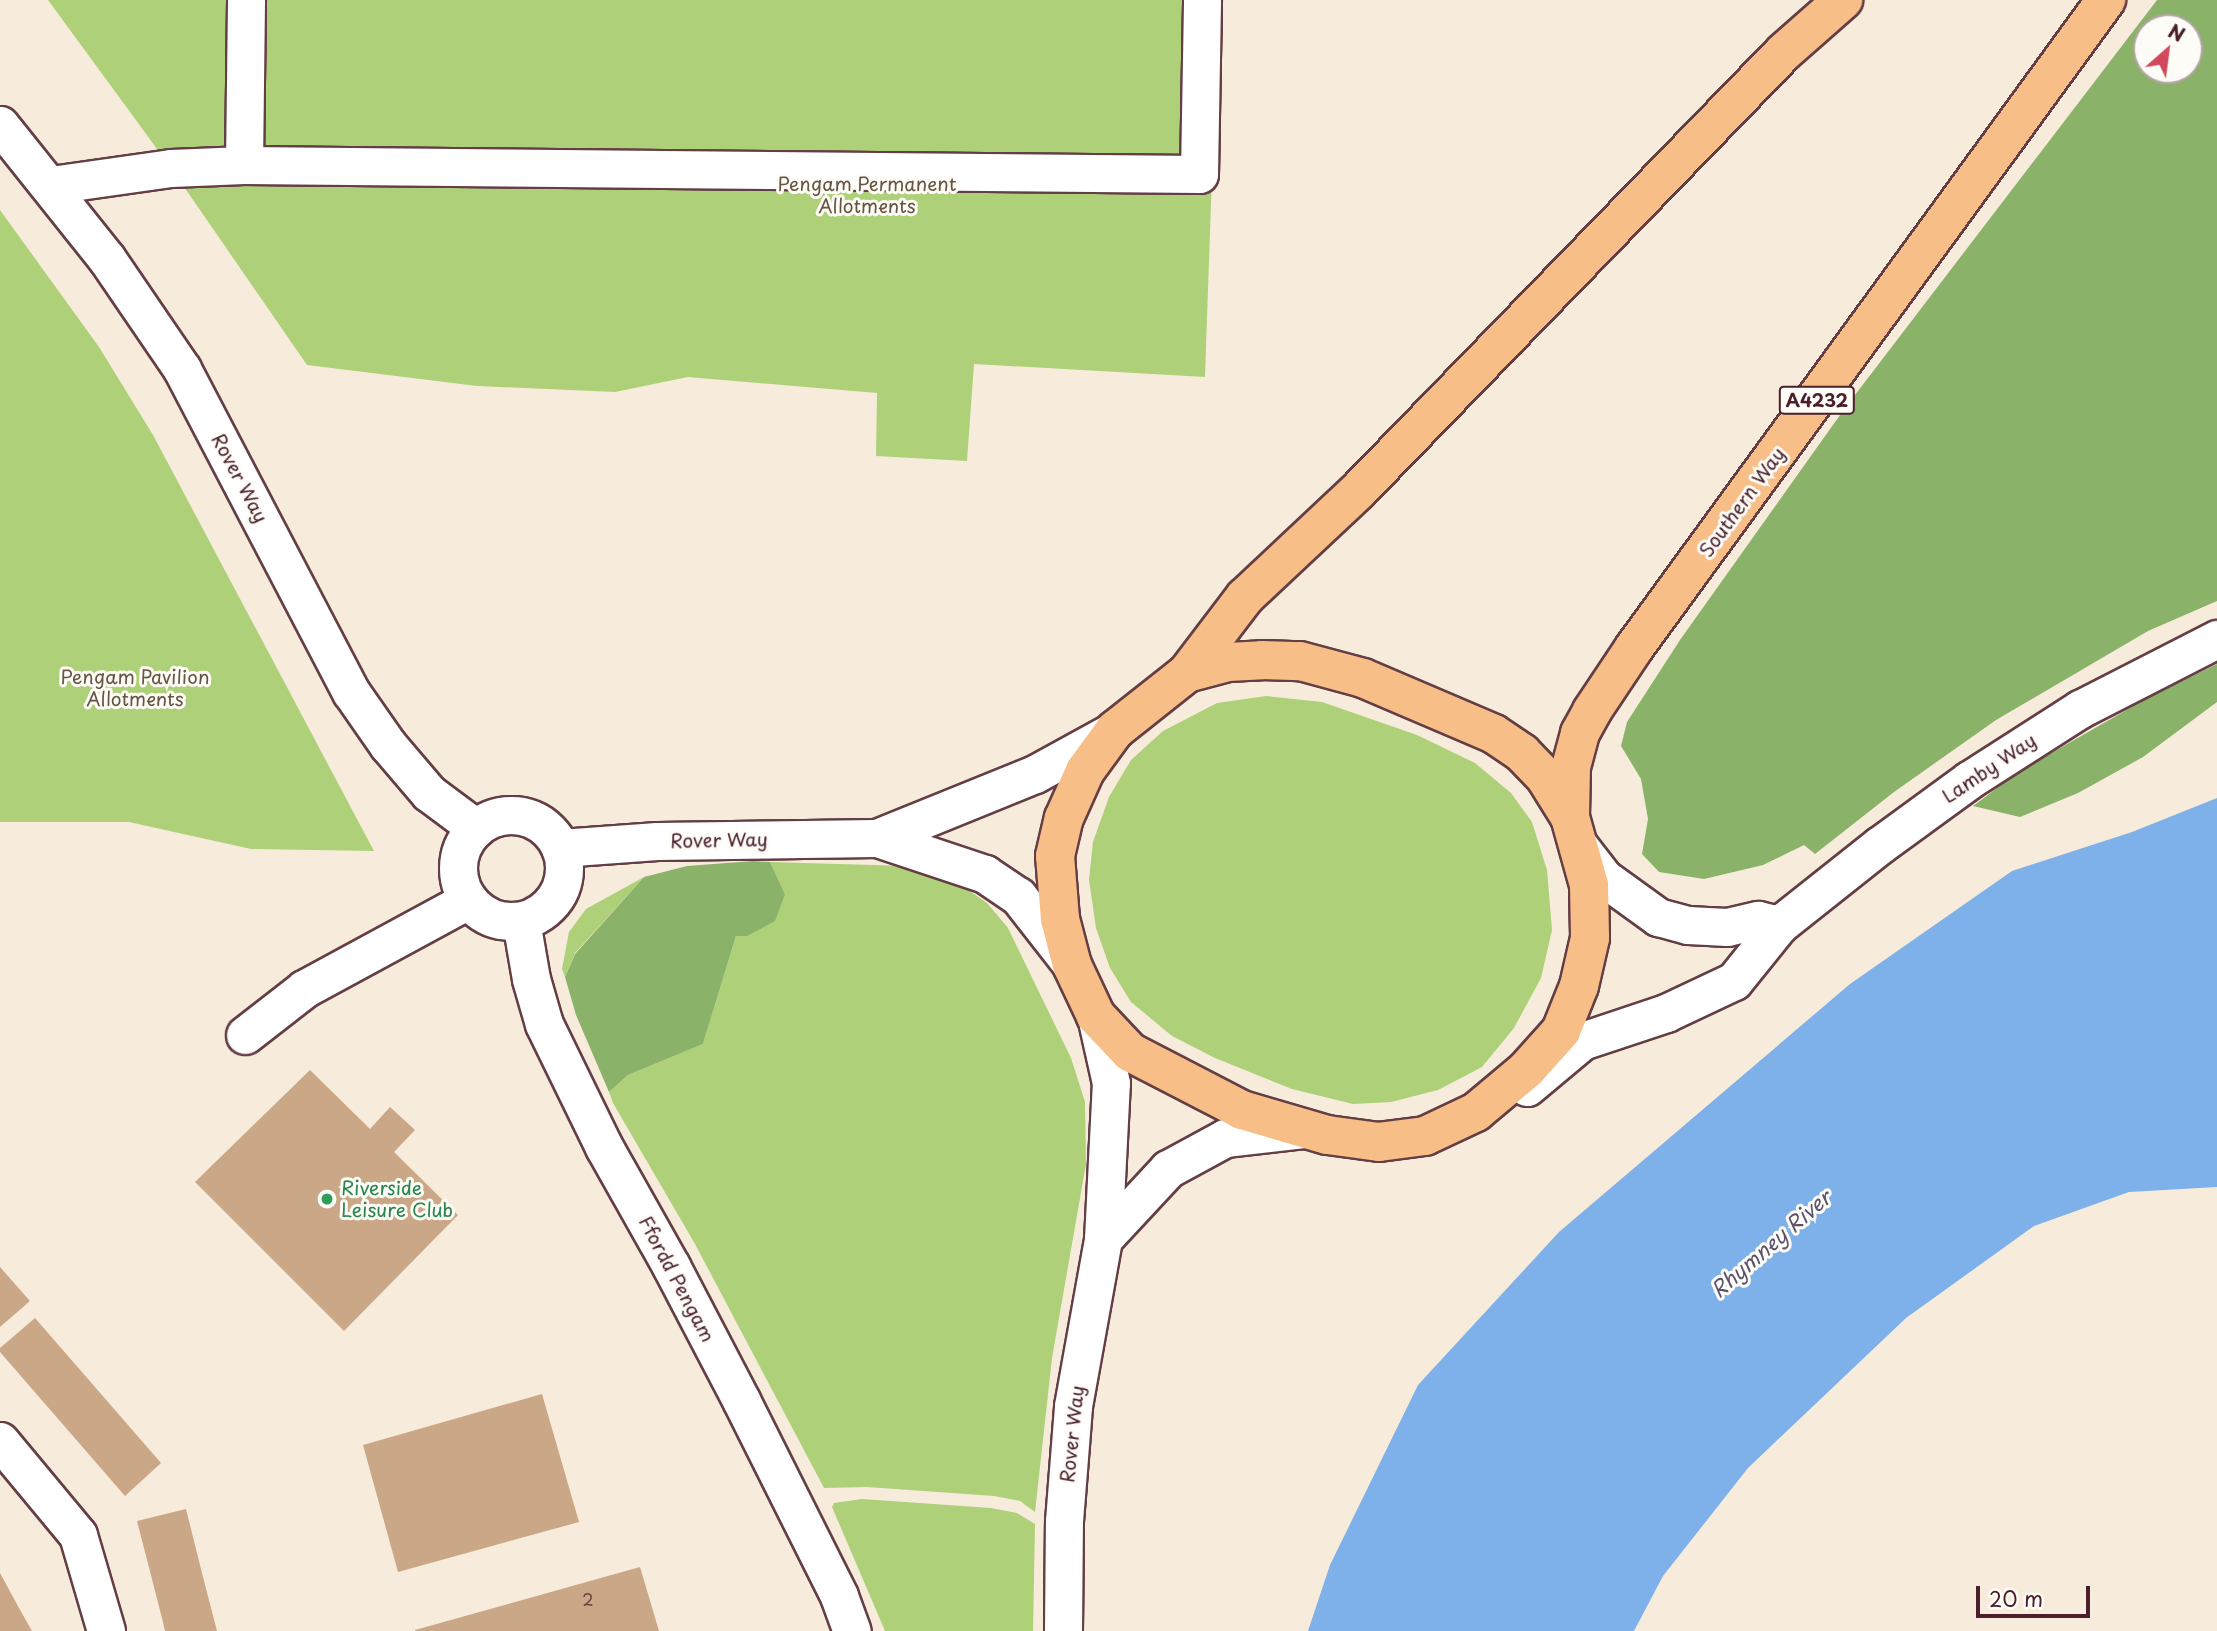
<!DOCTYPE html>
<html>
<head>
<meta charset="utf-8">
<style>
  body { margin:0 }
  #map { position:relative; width:2217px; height:1631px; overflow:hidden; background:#f7ecdb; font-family:"Playpen Sans",sans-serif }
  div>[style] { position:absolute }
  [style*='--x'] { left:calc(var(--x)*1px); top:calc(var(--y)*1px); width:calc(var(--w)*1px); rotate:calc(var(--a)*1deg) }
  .green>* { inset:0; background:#aed079 }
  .forest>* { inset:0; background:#8ab269 }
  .water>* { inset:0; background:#7eb0ea }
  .building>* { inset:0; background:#caa786 }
  .roads { filter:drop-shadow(2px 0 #643e45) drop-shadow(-2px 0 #643e45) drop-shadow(0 2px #643e45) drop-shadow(0 -2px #643e45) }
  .minor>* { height:37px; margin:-18.5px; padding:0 18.5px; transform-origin:18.5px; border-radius:18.5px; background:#fff }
  .minor>.ring { margin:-18.5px; padding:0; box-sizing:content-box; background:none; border:37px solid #fff; border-radius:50% }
  .major>* { height:38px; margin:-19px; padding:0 19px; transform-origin:19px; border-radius:19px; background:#f7be87 }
  .dots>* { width:19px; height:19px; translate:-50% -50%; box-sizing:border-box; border:4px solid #fdfcf7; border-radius:50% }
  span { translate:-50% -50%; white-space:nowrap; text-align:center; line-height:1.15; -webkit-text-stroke:6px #fdfcf7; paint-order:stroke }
  .number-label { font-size:16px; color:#6a4142 }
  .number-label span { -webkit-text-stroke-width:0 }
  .shield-label span { padding:2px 5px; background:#fdfcf7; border:2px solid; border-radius:5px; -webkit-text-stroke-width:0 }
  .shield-label { font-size:18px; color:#4a1f2b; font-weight:700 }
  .park-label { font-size:19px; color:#685442 }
  .street-label { font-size:19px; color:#4a1f2b }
  .leisure-label { font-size:19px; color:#27864d }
  .left { translate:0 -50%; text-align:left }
  .water-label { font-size:21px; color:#5c526e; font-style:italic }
  .north { position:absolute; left:2133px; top:14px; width:70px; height:70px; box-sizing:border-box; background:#fdfcf7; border:2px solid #b5a4a5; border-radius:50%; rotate:28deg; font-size:19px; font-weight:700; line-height:28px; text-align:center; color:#4a1f2b }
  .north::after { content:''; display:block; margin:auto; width:24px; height:32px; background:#d1495b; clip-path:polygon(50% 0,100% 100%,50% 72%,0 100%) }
  .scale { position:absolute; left:1976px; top:1586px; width:114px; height:32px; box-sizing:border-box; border:4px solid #4a1f2b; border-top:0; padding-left:9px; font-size:21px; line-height:24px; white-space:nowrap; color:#4a1f2b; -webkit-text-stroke:5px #fdfcf7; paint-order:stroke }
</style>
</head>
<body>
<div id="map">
  <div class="green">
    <div style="clip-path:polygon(48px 0,1218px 0,1205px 377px,974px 364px,967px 461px,876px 456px,877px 393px,688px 377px,615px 392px,477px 386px,307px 365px,171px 168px)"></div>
    <div style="clip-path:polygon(0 210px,99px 347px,153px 435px,374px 851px,251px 849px,129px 822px,0 822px)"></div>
    <div style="clip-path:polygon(1266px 696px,1322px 702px,1417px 735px,1475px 763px,1511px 793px,1532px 822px,1547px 870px,1552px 930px,1541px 978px,1514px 1028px,1482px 1067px,1438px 1090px,1391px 1102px,1353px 1104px,1292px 1089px,1215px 1058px,1172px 1036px,1131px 1002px,1110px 968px,1096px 928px,1089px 880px,1093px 842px,1109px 797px,1131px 760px,1163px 731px,1217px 703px)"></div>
    <div style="clip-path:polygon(770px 862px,907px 866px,951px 878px,987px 903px,1008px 928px,1071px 1058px,1085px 1102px,1086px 1164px,1052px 1358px,1035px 1512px,1020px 1501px,994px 1496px,867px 1487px,824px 1488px,695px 1244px,613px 1103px,609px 1092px,628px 1075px,703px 1044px,736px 936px,785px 894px)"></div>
    <div style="clip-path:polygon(644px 877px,575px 953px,565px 977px,562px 969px,569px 932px,586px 909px)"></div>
    <div style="clip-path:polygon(862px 1499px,991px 1508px,1017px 1513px,1035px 1524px,1033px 1631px,885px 1631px,832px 1507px,834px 1503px)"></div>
  </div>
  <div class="forest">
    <div style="clip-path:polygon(evenodd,2157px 0,2217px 0,2217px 601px,2148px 631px,1996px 720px,1894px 792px,1815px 854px,1804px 845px,1763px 865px,1704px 879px,1659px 872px,1642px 854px,1648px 819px,1641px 779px,1621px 746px,1627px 722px,1680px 640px,1845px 408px,2157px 0,2189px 28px,2189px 70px,2147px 70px,2147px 28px,2189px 28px)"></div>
    <div style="clip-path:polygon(2217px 664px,2217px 702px,2143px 757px,2078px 793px,2020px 817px,1973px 806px,2020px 771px,2144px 700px)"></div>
    <div style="clip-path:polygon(753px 861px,770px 862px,785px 894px,775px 921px,747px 936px,736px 936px,703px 1044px,628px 1075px,609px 1092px,576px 1015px,565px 977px,575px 954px,644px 877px,687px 866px)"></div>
  </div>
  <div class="water">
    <div style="clip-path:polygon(2217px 798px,2217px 1187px,2129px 1192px,2034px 1226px,1906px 1318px,1748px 1468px,1663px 1576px,1634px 1631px,1308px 1631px,1330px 1565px,1418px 1385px,1559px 1232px,1850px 984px,2012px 871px,2132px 832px)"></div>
  </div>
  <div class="building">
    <div style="clip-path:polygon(310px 1070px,370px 1129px,390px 1107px,415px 1130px,394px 1152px,458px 1215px,344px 1331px,195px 1182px)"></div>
    <div style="clip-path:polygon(0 1267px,30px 1301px,0 1327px)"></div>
    <div style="clip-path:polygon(35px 1318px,161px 1463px,125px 1496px,0 1352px,0 1348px)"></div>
    <div style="clip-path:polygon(542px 1394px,579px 1522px,398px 1572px,363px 1445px)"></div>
    <div style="clip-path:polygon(186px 1509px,202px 1573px,217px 1631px,165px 1631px,162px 1618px,137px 1521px)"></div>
    <div style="clip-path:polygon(640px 1567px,659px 1631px,415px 1631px,415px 1630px)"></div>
    <div style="clip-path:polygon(0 1573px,19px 1608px,32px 1631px,0 1631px)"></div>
  </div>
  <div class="roads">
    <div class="minor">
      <div style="--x:0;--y:125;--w:171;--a:51.4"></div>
      <div style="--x:107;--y:259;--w:133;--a:55.7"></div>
      <div style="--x:182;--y:369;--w:365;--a:62.4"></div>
      <div style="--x:351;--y:692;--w:65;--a:55.1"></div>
      <div style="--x:388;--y:745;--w:63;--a:49.5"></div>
      <div style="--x:429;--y:793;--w:59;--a:36.7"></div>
      <div style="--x:244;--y:165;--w:165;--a:-89.3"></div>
      <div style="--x:51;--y:185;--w:121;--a:-8.1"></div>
      <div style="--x:171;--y:168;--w:73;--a:-2.4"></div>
      <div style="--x:244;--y:165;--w:955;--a:0.54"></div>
      <div style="--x:1199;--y:174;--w:174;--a:-89"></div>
      <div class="ring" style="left:458px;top:815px;width:69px;height:69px"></div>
      <div style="--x:877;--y:838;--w:170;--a:-22.1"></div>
      <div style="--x:1035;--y:774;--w:91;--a:-28.8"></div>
      <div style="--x:1579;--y:846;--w:41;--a:52"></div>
      <div style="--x:1604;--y:878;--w:67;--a:35.8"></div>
      <div style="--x:1658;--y:917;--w:31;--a:15"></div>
      <div style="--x:1688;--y:925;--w:39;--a:3"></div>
      <div style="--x:1727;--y:927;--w:32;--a:-13"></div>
      <div style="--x:1758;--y:920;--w:22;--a:13"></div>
      <div style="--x:560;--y:848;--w:97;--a:-4.1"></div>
      <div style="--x:657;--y:841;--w:220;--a:-0.8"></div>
      <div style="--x:877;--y:838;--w:114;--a:18.4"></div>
      <div style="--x:985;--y:874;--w:40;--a:34"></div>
      <div style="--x:1018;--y:896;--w:88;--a:52"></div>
      <div style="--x:521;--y:921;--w:59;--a:80.2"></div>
      <div style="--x:531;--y:979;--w:47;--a:73.9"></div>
      <div style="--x:544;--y:1024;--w:137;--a:64"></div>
      <div style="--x:604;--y:1147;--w:137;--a:60.6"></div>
      <div style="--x:671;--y:1266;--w:151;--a:62.4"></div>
      <div style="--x:741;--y:1400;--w:219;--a:63.4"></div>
      <div style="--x:839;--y:1596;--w:37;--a:70"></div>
      <div style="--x:245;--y:1035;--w:75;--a:-37.9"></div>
      <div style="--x:304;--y:989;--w:187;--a:-28.5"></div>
      <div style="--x:1527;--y:1087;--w:72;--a:-39.9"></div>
      <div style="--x:1582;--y:1041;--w:89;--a:-18.4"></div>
      <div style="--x:1666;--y:1013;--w:75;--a:-25.2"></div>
      <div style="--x:1734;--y:981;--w:72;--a:-51.2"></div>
      <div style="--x:1779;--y:925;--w:129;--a:-38.4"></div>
      <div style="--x:1880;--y:845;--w:110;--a:-36.1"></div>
      <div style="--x:1969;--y:780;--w:132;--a:-32.6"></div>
      <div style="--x:2080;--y:709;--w:154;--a:-27.1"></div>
      <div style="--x:1103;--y:1239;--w:96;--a:-47.1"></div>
      <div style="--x:1168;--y:1169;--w:65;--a:-28.5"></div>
      <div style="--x:1225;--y:1138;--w:81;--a:-6.4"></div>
      <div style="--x:0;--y:1441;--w:122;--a:50.3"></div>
      <div style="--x:78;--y:1535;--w:100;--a:73.7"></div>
      <div style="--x:1063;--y:1631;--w:110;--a:-89.5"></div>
      <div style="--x:1064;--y:1521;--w:115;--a:-85.5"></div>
      <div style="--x:1073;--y:1406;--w:170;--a:-79.8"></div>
      <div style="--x:1103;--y:1239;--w:156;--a:-87.1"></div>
      <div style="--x:1111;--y:1083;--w:69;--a:-102.6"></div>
    </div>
    <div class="major">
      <div style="--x:1262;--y:660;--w:38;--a:2"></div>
      <div style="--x:1300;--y:661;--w:65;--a:15.1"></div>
      <div style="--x:1363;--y:678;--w:142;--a:23.1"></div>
      <div style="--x:1494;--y:734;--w:34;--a:34"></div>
      <div style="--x:1522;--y:753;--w:33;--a:46"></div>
      <div style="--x:1545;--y:777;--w:47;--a:58"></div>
      <div style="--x:1570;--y:817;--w:71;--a:74.4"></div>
      <div style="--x:1589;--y:885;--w:53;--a:88.9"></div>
      <div style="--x:1590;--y:938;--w:49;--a:102.9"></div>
      <div style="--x:1579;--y:986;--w:48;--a:111.8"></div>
      <div style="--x:1561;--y:1031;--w:52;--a:131.9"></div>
      <div style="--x:1526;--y:1070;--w:65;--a:140"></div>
      <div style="--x:1476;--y:1112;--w:56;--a:154.8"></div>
      <div style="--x:1425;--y:1136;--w:46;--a:172.6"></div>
      <div style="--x:1379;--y:1142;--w:52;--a:-172.3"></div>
      <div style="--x:1327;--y:1135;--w:89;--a:-163.6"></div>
      <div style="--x:1242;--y:1110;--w:126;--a:-152.6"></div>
      <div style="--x:1130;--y:1052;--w:50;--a:-133.4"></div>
      <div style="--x:1096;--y:1016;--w:56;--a:-115.2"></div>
      <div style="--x:1072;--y:965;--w:48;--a:-104.6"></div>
      <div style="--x:1060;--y:919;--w:63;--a:-94.5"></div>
      <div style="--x:1055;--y:856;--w:39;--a:-77"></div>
      <div style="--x:1064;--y:818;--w:51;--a:-65.9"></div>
      <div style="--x:1085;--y:771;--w:51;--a:-53.8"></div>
      <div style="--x:1115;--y:730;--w:92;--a:-38.4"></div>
      <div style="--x:1187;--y:673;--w:42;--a:-15"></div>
      <div style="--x:1228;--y:662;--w:34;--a:-3"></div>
      <div style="--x:1187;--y:673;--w:96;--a:-52.7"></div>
      <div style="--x:1245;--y:597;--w:154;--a:-43.2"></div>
      <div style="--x:1357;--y:492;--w:613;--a:-45.86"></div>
      <div style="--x:1784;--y:52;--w:79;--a:-41.4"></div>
      <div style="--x:1570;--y:817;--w:50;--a:-88.9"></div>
      <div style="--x:1571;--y:767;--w:35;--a:-75"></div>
      <div style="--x:1580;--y:733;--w:25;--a:-61"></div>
      <div style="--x:1592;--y:711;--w:76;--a:-56.3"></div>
      <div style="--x:1634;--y:648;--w:802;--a:-53.93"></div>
    </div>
  </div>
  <div class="dots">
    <div style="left:327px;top:1199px;background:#2e9e5b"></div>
  </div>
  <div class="number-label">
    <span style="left:588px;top:1599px">2</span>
  </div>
  <div class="shield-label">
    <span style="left:1817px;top:400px">A4232</span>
  </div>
  <div class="park-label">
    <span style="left:867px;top:195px">Pengam Permanent<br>Allotments</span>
    <span style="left:135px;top:688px">Pengam Pavilion<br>Allotments</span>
  </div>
  <div class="street-label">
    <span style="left:240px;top:478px;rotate:62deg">Rover Way</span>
    <span style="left:1742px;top:502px;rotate:-54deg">Southern Way</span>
    <span style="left:1989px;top:768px;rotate:-34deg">Lamby Way</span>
    <span style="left:719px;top:840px;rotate:-1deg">Rover Way</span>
    <span style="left:677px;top:1279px;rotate:62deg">Ffordd Pengam</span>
    <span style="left:1072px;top:1434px;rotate:-84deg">Rover Way</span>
  </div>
  <div class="leisure-label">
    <span class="left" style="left:341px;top:1199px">Riverside<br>Leisure Club</span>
  </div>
  <div class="water-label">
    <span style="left:1770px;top:1243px;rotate:-41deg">Rhymney River</span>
  </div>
  <div class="north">N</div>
  <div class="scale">20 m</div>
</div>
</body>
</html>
